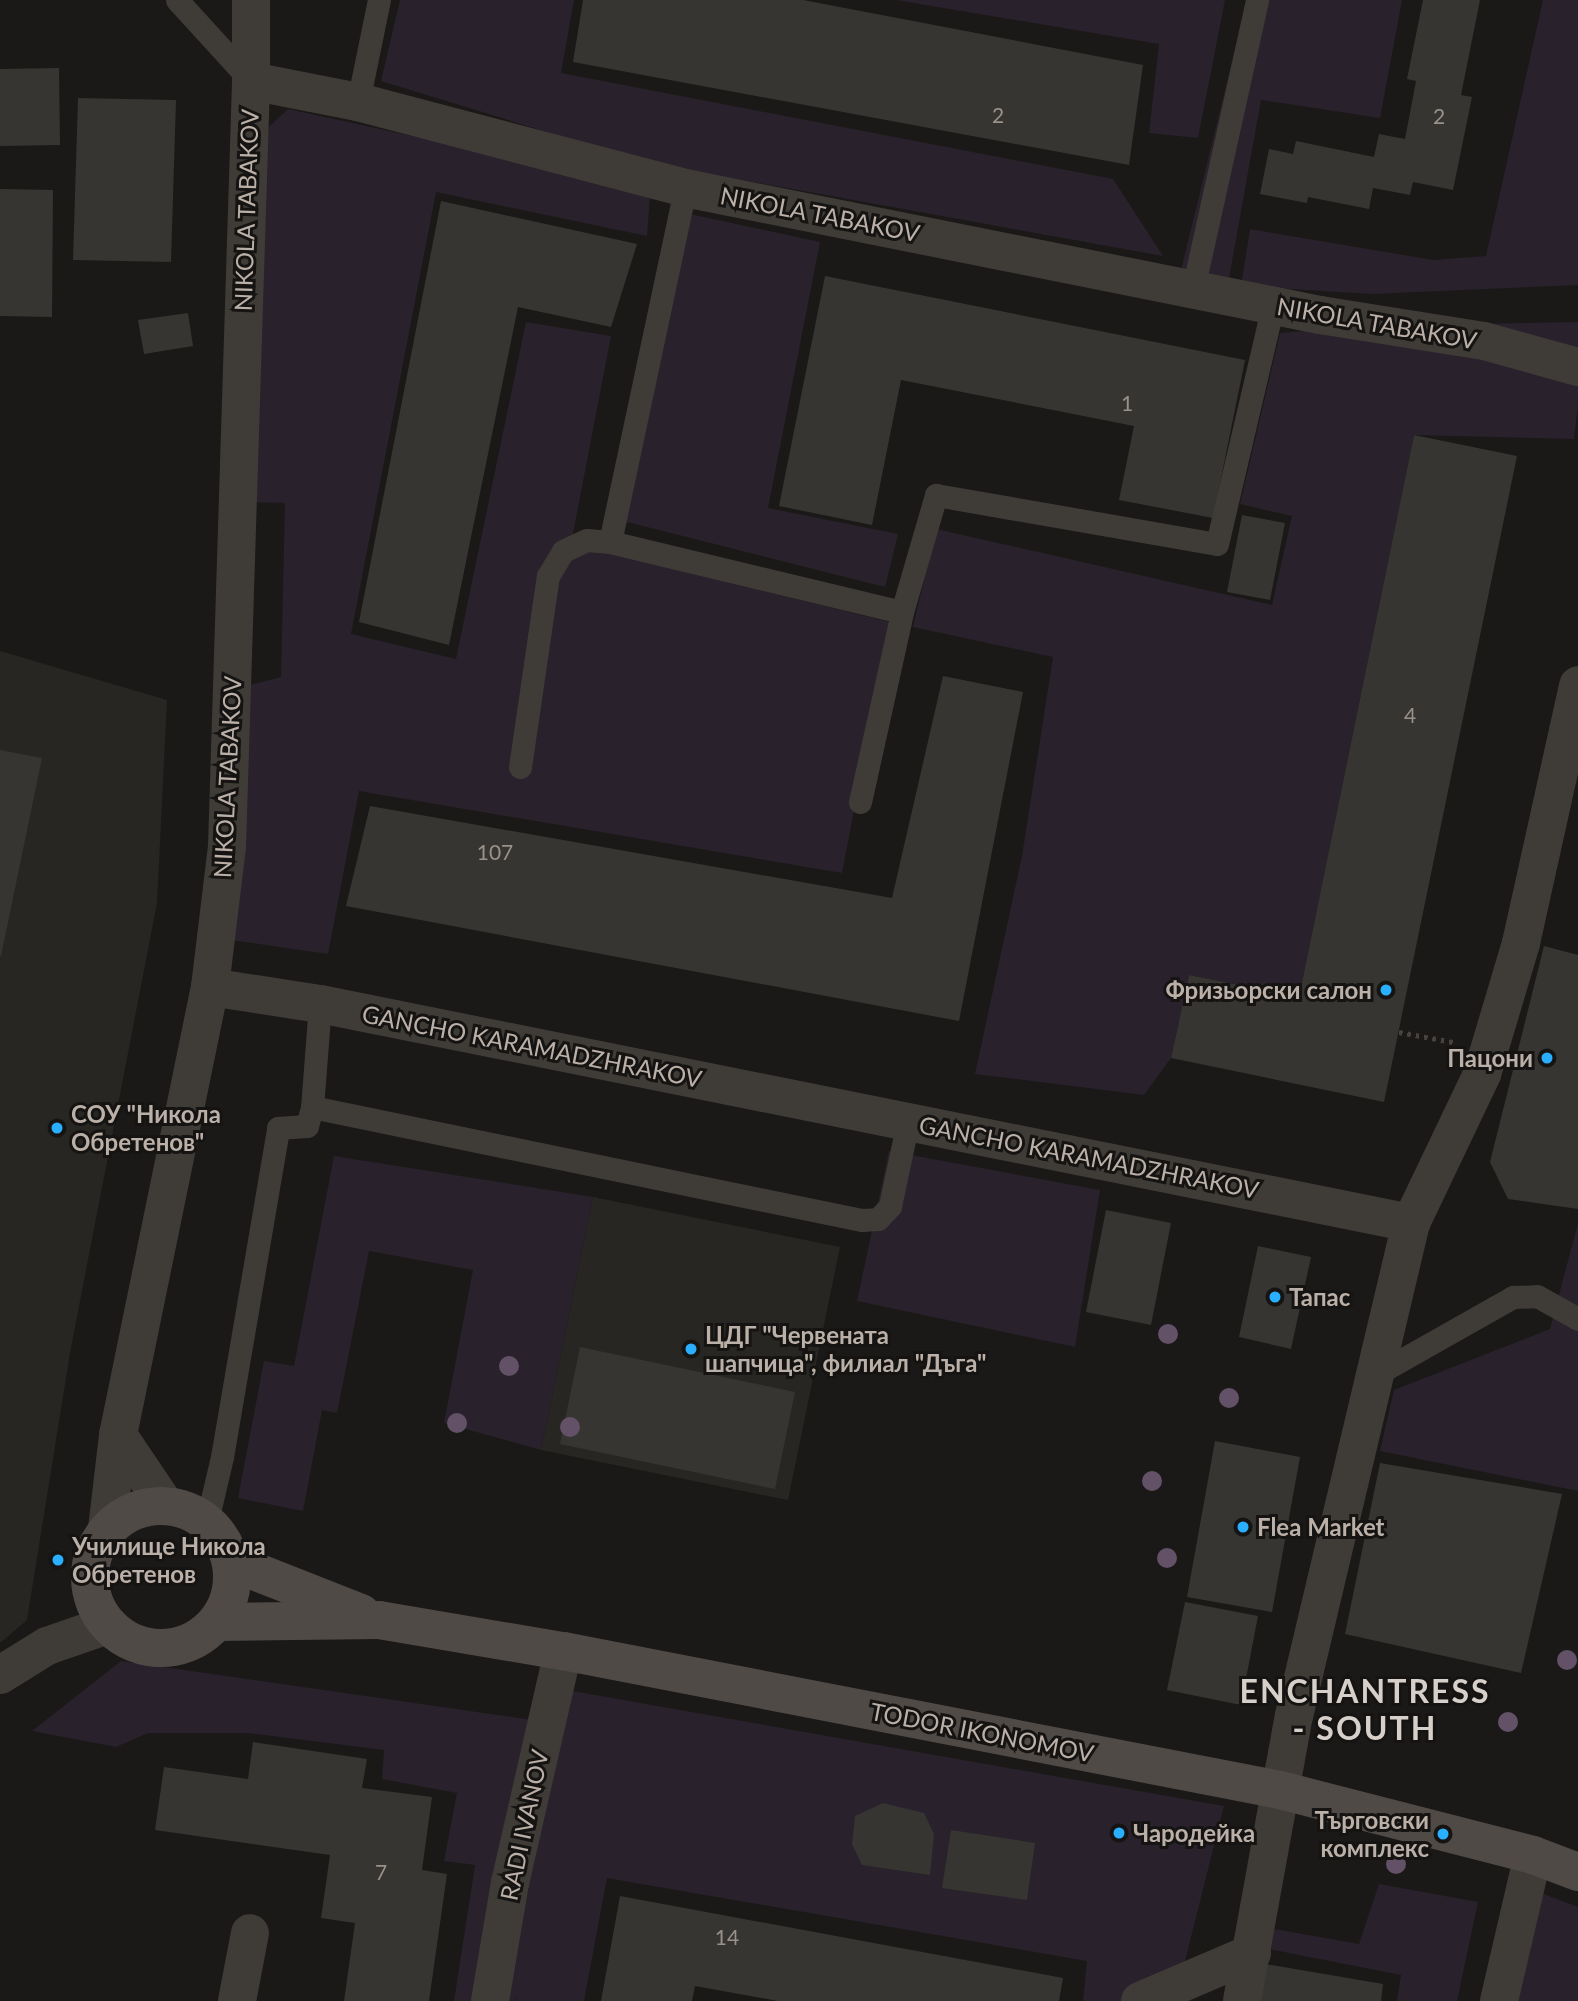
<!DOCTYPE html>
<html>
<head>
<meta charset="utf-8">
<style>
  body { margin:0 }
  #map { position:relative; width:1578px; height:2001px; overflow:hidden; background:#1a1917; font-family:Lato,sans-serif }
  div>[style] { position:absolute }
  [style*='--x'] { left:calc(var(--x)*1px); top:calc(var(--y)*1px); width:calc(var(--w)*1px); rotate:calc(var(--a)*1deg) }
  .built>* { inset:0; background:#272623 }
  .green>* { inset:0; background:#29212b }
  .building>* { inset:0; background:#363532 }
  .path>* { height:4.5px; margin-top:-2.25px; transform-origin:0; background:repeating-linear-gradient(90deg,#47423e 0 3.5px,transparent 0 8.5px) }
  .lane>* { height:23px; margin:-11.5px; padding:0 11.5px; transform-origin:11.5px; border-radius:11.5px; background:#3f3c38 }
  .street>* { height:38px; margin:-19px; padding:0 19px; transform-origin:19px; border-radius:19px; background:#3f3c38 }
  .secondary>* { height:38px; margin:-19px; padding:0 19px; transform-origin:19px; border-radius:19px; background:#504a46 }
  .secondary>.ring { margin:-19px; padding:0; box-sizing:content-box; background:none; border:38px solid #504a46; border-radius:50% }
  .trees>* { width:20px; height:20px; margin:-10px; border-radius:50%; background:#635167 }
  .dots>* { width:19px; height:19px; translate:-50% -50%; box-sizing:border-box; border:4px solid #151412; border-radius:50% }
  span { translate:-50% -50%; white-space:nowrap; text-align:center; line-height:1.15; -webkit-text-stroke:6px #151412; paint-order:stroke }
  .number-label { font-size:21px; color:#9a918a }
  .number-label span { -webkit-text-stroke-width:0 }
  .street-label { font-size:24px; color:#bbb0a8 }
  .poi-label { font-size:24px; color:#bbb0a8; font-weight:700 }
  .right { translate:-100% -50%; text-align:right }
  .left { translate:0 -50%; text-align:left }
  .district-label { font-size:32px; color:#d7d0ca; font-weight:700; letter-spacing:2px }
</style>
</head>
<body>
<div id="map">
  <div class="built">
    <div style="clip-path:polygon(0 651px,167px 700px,157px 903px,70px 1353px,27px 1620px,0 1643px)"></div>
    <div style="clip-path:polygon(593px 1197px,840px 1247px,788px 1500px,541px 1450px)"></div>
  </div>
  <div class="green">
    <div style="clip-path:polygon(400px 0,574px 0,561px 73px,1113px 179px,1163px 256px,648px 163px,381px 81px)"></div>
    <div style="clip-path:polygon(896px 0,1225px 0,1198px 138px,1149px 133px,1159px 44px)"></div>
    <div style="clip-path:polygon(1247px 0,1402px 0,1380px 118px,1261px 100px,1229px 278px,1181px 270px)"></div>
    <div style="clip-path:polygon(1543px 0,1578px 0,1578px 285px,1372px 294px,1241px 286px,1250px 229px,1433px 260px,1486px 256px)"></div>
    <div style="clip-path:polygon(288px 109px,550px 166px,650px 196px,647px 236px,436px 192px,351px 634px,456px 659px,526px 322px,611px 336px,571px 544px,890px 622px,842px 873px,359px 791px,328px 954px,231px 940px,250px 685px,281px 677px,285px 503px,248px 502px,258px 137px)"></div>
    <div style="clip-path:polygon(685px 213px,820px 242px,768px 508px,898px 534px,885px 587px,619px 520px)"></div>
    <div style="clip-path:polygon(1578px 322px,1578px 405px,1574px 439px,1414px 435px,1299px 997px,1189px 975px,1171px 1058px,1144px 1095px,975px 1074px,1022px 856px,1053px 657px,913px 627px,936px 529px,1272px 605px,1292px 516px,1240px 504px,1280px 333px,1364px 326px)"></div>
    <div style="clip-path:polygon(889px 1151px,1100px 1190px,1075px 1347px,857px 1301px)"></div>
    <div style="clip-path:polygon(334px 1156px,593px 1197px,541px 1450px,444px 1423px,473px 1270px,369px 1251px,337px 1413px,322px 1410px,303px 1511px,238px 1498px,264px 1361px,294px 1366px)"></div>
    <div style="clip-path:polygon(1578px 1223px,1578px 1491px,1380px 1451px,1394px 1390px,1550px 1329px)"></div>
    <div style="clip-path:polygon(121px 1661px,561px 1724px,567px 1690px,1224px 1806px,1175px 2001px,1083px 2001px,1087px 1961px,607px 1878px,584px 2001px,516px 2001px,516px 1997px,515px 2001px,454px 2001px,475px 1865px,444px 1861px,457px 1793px,382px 1779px,384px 1750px,247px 1733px,148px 1733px,116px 1747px,32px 1731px)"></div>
    <div style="clip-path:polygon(1379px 1884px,1478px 1902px,1457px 2001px,1397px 2001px,1401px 1975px,1263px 1948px,1269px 1928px,1359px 1944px)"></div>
    <div style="clip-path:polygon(1520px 1885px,1578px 1907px,1578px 2001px,1493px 2001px)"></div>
  </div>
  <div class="building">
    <div style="clip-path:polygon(583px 0,803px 0,1143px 65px,1129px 165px,573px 62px)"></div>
    <div style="clip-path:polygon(1423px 0,1480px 0,1461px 95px,1472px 97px,1453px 190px,1413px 182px,1410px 195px,1373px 188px,1369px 209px,1308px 197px,1307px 203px,1260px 194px,1269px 149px,1293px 154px,1296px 141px,1374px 157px,1379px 134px,1405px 139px,1416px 81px,1407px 79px)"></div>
    <div style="clip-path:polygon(59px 68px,60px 145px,0 146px,0 69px)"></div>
    <div style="clip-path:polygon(78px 98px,176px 100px,171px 262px,73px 260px)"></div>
    <div style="clip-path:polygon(0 189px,53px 190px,52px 317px,0 316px)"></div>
    <div style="clip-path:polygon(441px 201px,637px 244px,611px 327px,518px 307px,449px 645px,359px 622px)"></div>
    <div style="clip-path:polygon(825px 276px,1245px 360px,1213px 518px,1119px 500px,1134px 426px,901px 380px,872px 525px,779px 506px)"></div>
    <div style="clip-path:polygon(188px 313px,193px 346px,144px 354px,138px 320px)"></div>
    <div style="clip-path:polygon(1414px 435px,1517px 456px,1384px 1102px,1171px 1058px,1189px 975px,1299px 997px)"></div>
    <div style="clip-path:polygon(1242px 515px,1285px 523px,1270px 600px,1227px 592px)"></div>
    <div style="clip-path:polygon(943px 676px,1023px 692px,959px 1021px,346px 906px,370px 806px,892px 898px)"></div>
    <div style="clip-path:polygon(0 750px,42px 758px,1px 956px,0 956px)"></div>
    <div style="clip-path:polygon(1544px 946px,1578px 955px,1578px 1209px,1508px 1199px,1490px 1162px)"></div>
    <div style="clip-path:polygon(1106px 1210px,1171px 1223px,1151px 1325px,1086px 1312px)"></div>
    <div style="clip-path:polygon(1258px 1246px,1311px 1257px,1291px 1349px,1239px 1337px)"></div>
    <div style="clip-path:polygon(580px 1347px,795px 1392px,775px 1489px,560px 1444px)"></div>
    <div style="clip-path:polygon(1215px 1441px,1300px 1457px,1272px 1612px,1187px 1597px)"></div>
    <div style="clip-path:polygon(1380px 1463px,1562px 1494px,1521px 1673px,1345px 1634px)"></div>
    <div style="clip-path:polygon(1185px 1602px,1258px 1616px,1241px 1705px,1167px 1690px)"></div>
    <div style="clip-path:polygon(253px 1742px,367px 1759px,362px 1788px,432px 1797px,422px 1870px,447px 1874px,429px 2001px,344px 2001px,355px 1923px,321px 1918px,330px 1855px,155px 1830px,164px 1767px,248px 1779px)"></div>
    <div style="clip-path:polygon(883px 1803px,924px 1813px,934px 1834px,930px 1875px,862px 1865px,852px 1844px,855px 1816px)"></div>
    <div style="clip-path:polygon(951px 1830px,1035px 1843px,1027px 1900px,942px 1888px)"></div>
    <div style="clip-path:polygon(620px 1896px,1063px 1978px,1059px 2001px,778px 2001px,695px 1986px,692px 2001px,601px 2001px)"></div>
    <div style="clip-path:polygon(1259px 1963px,1383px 1984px,1381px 2001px,1252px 2001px)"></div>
  </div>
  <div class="path">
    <div style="--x:1399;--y:1032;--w:55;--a:10.5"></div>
  </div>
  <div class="lane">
    <div style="--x:177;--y:0;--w:110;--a:47.6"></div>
    <div style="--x:358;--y:102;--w:104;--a:-78.4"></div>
    <div style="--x:1193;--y:289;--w:296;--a:-77.5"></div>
    <div style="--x:610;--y:542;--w:362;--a:-78"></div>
    <div style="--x:520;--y:767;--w:193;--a:-81.7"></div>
    <div style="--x:548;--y:576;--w:29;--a:-59"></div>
    <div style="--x:563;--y:551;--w:26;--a:-25"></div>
    <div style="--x:587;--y:540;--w:23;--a:5"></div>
    <div style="--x:610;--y:542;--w:300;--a:13.5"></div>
    <div style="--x:860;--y:802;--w:195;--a:-77.5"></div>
    <div style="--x:902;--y:612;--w:122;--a:-73.8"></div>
    <div style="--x:936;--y:495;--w:285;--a:9.9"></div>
    <div style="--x:1217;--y:544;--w:245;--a:-76.8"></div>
    <div style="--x:320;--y:1004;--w:103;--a:94.4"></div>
    <div style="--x:312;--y:1107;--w:561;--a:11.63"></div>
    <div style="--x:861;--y:1220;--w:17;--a:-3"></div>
    <div style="--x:878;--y:1219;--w:18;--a:-47"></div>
    <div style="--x:890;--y:1206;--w:87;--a:-78"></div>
    <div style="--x:1375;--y:1375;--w:159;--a:-29.5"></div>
    <div style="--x:1513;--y:1297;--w:24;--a:-2"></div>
    <div style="--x:1537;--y:1296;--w:47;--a:29.3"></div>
    <div style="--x:207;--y:1521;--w:66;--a:-76.8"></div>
    <div style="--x:222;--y:1457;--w:334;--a:-80.3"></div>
    <div style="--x:278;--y:1128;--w:29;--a:-4"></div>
    <div style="--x:307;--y:1126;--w:20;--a:-75"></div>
  </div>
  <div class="street">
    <div style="--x:251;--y:81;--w:81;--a:-90"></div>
    <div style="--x:210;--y:987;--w:111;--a:8.8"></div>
    <div style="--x:320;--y:1004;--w:1113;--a:11.35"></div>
    <div style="--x:1411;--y:1223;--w:165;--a:-64.5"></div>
    <div style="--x:1482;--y:1074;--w:137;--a:-73.4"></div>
    <div style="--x:1521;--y:943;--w:264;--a:-77.5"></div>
    <div style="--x:118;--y:1435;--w:84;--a:56.1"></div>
    <div style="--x:107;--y:1529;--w:95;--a:-83.3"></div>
    <div style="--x:118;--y:1435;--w:457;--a:-78.4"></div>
    <div style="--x:210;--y:987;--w:142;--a:-83.1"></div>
    <div style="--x:227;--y:846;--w:765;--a:-88.2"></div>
    <div style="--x:251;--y:81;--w:109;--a:11.1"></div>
    <div style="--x:358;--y:102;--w:338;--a:14.7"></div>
    <div style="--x:685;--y:188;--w:648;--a:11.31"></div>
    <div style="--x:1320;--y:315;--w:166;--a:9"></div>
    <div style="--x:1484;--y:341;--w:98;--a:15.5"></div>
    <div style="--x:0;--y:1675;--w:55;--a:-31.7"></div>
    <div style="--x:47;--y:1646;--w:65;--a:-19"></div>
    <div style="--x:237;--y:2001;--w:69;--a:-79.2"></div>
    <div style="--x:490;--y:2001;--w:120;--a:-80.4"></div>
    <div style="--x:510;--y:1883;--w:238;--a:-77.1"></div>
    <div style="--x:1140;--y:2001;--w:122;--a:-23.2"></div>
    <div style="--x:1242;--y:2001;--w:290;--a:-79.7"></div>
    <div style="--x:1294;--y:1716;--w:507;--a:-76.65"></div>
    <div style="--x:1499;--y:2001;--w:150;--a:-76.9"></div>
  </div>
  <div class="secondary">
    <div class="ring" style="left:90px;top:1506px;width:104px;height:104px"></div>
    <div style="--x:231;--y:1562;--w:140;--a:21.4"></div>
    <div style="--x:217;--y:1622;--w:162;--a:-0.7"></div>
    <div style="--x:379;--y:1620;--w:187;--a:9.6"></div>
    <div style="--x:563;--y:1651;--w:730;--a:10.97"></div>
    <div style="--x:1280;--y:1790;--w:261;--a:14.4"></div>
    <div style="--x:1533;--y:1855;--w:48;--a:20.7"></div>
  </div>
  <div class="trees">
    <div style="left:1168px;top:1334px"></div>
    <div style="left:509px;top:1366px"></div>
    <div style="left:1229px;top:1398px"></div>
    <div style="left:457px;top:1423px"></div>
    <div style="left:570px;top:1427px"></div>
    <div style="left:1152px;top:1481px"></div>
    <div style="left:1167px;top:1558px"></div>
    <div style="left:1567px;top:1660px"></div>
    <div style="left:1508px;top:1722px"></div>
    <div style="left:1396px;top:1864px"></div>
  </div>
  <div class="dots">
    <div style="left:1386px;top:990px;background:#2aafff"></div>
    <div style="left:1547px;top:1058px;background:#2aafff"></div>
    <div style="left:57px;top:1128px;background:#2aafff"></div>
    <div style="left:1275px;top:1297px;background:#2aafff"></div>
    <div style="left:691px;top:1349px;background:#2aafff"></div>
    <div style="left:1243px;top:1527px;background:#2aafff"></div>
    <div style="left:58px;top:1560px;background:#2aafff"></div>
    <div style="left:1119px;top:1833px;background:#2aafff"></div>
    <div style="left:1443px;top:1834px;background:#2aafff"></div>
  </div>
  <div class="number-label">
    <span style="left:998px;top:115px">2</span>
    <span style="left:1439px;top:116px">2</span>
    <span style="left:1127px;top:403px">1</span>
    <span style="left:1410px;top:715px">4</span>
    <span style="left:495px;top:852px">107</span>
    <span style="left:381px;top:1872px">7</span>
    <span style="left:727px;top:1937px">14</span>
  </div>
  <div class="street-label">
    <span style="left:246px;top:210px;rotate:-88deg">NIKOLA TABAKOV</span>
    <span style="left:820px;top:214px;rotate:11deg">NIKOLA TABAKOV</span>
    <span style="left:1377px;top:323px;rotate:10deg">NIKOLA TABAKOV</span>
    <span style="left:227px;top:777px;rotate:-87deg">NIKOLA TABAKOV</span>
    <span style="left:532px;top:1046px;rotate:11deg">GANCHO KARAMADZHRAKOV</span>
    <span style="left:1089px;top:1157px;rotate:11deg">GANCHO KARAMADZHRAKOV</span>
    <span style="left:982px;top:1732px;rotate:11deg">TODOR IKONOMOV</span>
    <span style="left:524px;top:1825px;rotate:-78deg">RADI IVANOV</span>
  </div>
  <div class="poi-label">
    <span class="right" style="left:1372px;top:990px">Фризьорски салон</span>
    <span class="right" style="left:1533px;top:1058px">Пацони</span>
    <span class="left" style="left:71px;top:1128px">СОУ "Никола<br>Обретенов"</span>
    <span class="left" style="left:1289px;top:1297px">Тапас</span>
    <span class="left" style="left:705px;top:1349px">ЦДГ "Червената<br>шапчица", филиал "Дъга"</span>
    <span class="left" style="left:1257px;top:1527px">Flea Market</span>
    <span class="left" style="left:72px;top:1560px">Училище Никола<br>Обретенов</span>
    <span class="right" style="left:1429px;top:1834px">Търговски<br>комплекс</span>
    <span class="left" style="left:1133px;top:1833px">Чародейка</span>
  </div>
  <div class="district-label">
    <span style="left:1365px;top:1710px">ENCHANTRESS<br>- SOUTH</span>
  </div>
</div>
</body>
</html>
